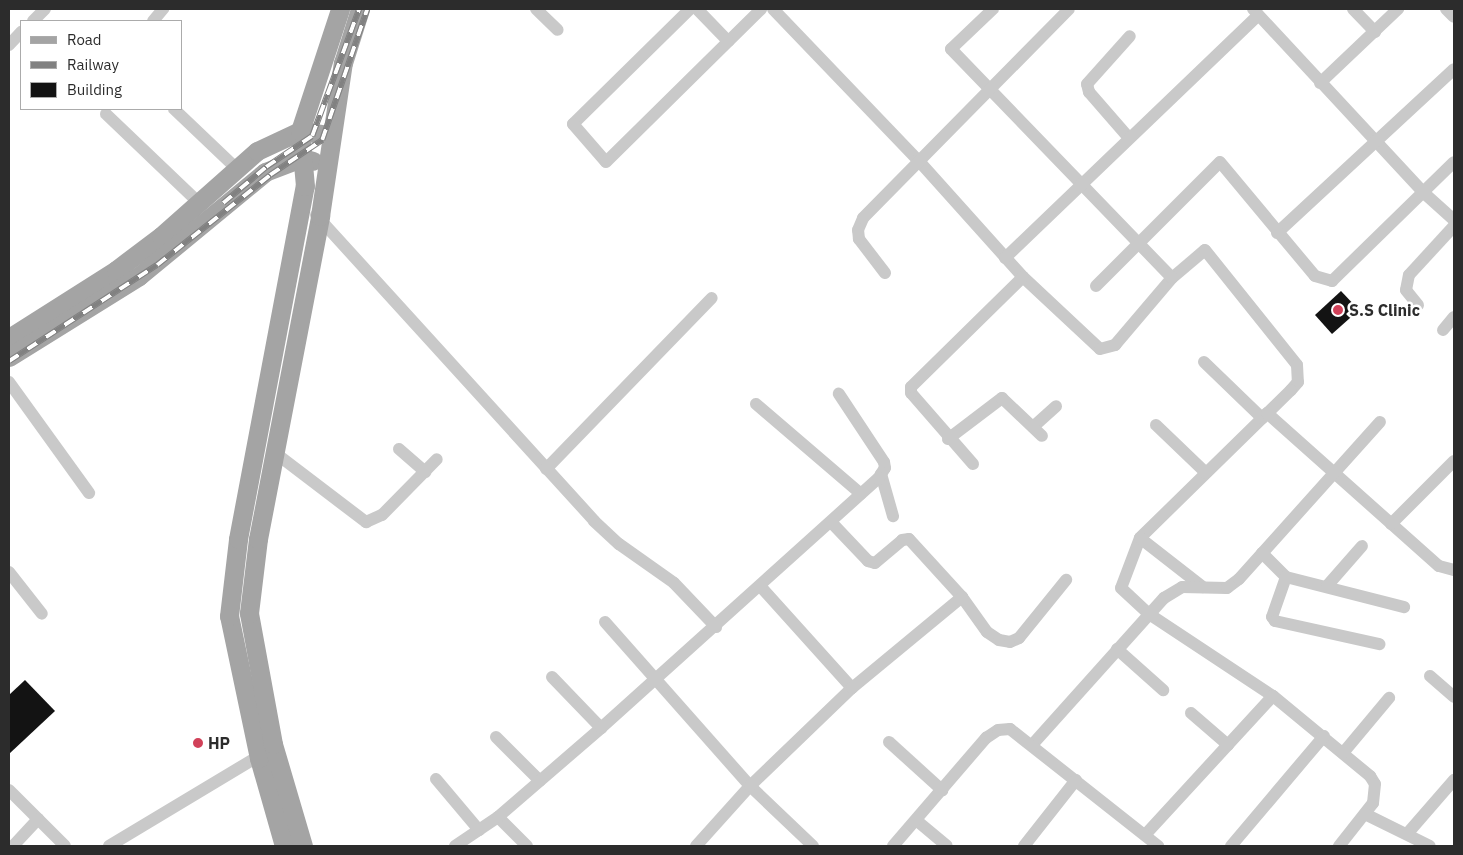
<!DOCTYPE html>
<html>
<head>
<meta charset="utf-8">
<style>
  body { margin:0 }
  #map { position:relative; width:1463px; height:855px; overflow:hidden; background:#fff; font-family:"IBM Plex Sans",sans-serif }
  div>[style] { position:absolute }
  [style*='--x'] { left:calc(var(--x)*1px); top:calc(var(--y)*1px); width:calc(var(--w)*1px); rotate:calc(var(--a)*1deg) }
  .building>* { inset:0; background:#131313 }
  .street>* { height:12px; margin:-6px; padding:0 6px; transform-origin:6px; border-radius:6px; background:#c9c9c9 }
  .primary>* { height:19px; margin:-9.5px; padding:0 9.5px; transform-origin:9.5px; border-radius:9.5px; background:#a4a4a4 }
  .rail>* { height:5.5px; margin-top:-2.75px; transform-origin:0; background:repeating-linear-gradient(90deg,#fff 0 11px,#818181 0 22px); box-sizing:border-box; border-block:1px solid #818181 }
  .dots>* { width:14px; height:14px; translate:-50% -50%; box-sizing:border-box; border:2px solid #fff; border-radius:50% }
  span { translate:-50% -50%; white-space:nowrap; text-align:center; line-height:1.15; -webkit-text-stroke:5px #fff; paint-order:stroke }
  .poi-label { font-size:16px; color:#2c2c2c; font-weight:700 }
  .left { translate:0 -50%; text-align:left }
  .frame { position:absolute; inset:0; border:10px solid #2c2c2c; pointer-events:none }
  .legend { position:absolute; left:20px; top:20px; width:162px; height:90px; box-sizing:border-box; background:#fff; border:1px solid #ababab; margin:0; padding:6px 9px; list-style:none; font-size:15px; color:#2c2c2c }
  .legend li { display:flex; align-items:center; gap:10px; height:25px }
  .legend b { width:25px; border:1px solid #ababab }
</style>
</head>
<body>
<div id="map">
  <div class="building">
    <div style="clip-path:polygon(1341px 291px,1359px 310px,1332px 334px,1315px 315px)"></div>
    <div style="clip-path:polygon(25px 680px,55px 711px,9px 754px,9px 695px)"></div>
  </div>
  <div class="street">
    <div style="--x:536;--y:9;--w:30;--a:44"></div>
    <div style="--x:690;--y:9;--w:164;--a:135.5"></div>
    <div style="--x:573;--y:124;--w:50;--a:49"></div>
    <div style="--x:606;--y:162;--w:218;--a:-44.6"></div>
    <div style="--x:697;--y:9;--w:45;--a:45.9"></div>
    <div style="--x:773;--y:9;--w:209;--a:46.2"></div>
    <div style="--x:918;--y:160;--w:157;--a:48.1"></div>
    <div style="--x:1023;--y:277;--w:105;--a:43.1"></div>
    <div style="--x:1100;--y:349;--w:16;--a:-15"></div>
    <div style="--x:1115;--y:345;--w:88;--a:-49.6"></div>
    <div style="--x:1172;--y:278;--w:43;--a:-40.3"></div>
    <div style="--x:1205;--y:250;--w:147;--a:51.3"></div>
    <div style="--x:1297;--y:365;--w:17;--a:87"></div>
    <div style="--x:1298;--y:382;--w:11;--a:131"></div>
    <div style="--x:1291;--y:390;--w:211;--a:135.6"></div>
    <div style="--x:1140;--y:538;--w:53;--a:110.8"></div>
    <div style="--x:1121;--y:588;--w:38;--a:43"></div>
    <div style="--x:1149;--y:614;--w:149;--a:33.5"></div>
    <div style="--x:1273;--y:696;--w:126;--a:39.5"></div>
    <div style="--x:1370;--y:776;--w:9;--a:58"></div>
    <div style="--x:1375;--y:784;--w:19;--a:96"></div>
    <div style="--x:1373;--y:803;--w:55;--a:128.3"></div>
    <div style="--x:993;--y:9;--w:58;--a:136.4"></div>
    <div style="--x:951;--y:49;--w:318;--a:46"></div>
    <div style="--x:1253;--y:9;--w:251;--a:47.1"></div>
    <div style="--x:1424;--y:193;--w:40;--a:42"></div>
    <div style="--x:1353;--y:9;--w:32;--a:46"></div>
    <div style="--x:1446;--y:9;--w:11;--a:45"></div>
    <div style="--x:33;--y:21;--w:17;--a:-45"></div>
    <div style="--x:153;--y:21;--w:16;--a:-50"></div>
    <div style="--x:9;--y:45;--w:18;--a:-47"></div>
    <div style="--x:1320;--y:83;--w:108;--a:-43.5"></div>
    <div style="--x:174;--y:109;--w:87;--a:43.6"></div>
    <div style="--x:106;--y:114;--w:129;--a:43.7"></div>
    <div style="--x:1129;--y:138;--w:61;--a:-131"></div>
    <div style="--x:1089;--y:92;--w:8;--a:-104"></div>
    <div style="--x:1087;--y:84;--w:64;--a:-48.1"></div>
    <div style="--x:316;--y:215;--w:413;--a:47.7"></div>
    <div style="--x:594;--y:521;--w:34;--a:43"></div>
    <div style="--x:619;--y:544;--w:67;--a:35.3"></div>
    <div style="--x:674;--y:583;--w:61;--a:46.3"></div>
    <div style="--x:1277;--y:233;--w:241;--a:-42.8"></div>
    <div style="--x:1005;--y:258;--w:351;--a:-43.8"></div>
    <div style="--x:885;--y:273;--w:43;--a:-127.4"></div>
    <div style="--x:859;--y:239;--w:9;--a:-96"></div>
    <div style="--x:858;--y:230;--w:13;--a:-67"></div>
    <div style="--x:863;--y:218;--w:293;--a:-45.4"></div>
    <div style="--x:1096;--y:286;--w:175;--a:-45"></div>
    <div style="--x:1220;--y:162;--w:148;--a:50.2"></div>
    <div style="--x:1315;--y:276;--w:18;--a:16"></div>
    <div style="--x:1332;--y:281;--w:170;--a:-44.3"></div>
    <div style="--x:1418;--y:305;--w:19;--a:-129"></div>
    <div style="--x:1406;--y:290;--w:15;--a:-79"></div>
    <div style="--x:1409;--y:275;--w:67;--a:-47.4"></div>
    <div style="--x:1443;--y:330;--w:17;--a:-50"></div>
    <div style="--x:1204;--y:362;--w:81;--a:44"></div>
    <div style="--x:9;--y:382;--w:137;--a:54.2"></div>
    <div style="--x:756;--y:404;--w:138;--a:40.6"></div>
    <div style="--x:1267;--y:413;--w:230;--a:41.7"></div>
    <div style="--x:1439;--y:566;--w:16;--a:15"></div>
    <div style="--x:1156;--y:425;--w:69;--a:43.8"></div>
    <div style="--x:1033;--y:427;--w:31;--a:-42"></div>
    <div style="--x:948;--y:439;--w:68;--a:-37.2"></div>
    <div style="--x:1002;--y:398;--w:55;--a:43.5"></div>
    <div style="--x:399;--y:449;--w:35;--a:41"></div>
    <div style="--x:274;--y:452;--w:116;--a:37.3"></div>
    <div style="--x:366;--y:522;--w:17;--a:-24"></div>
    <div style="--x:382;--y:515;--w:78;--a:-45.5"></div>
    <div style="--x:973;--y:464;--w:94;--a:-131.1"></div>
    <div style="--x:911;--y:393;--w:6;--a:-90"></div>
    <div style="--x:911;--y:387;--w:157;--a:-44.5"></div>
    <div style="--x:546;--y:469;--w:238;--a:-45.9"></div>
    <div style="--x:881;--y:474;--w:44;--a:74.1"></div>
    <div style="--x:831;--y:522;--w:54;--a:46.5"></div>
    <div style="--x:868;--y:561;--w:7;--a:16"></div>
    <div style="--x:875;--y:563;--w:35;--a:-40"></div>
    <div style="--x:902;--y:540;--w:7;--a:-8"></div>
    <div style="--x:909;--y:539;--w:79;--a:47.6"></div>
    <div style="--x:962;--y:597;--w:43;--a:54.5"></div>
    <div style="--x:987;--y:632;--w:14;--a:34"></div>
    <div style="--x:999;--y:640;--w:11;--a:10"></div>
    <div style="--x:1010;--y:642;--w:10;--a:-24"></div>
    <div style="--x:1019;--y:638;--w:75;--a:-51"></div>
    <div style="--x:1391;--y:524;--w:89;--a:-45"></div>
    <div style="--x:1140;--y:538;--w:80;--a:37.9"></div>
    <div style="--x:1262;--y:553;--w:34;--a:45"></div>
    <div style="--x:1286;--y:577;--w:122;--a:14.3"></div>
    <div style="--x:9;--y:572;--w:53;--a:51.8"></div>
    <div style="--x:1286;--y:577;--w:42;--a:109.3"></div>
    <div style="--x:1272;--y:617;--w:5;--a:53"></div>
    <div style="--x:1275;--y:621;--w:107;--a:12.5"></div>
    <div style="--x:1327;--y:586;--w:53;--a:-48.8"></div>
    <div style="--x:761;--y:587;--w:136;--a:48"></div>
    <div style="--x:605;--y:622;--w:219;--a:48.5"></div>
    <div style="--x:750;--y:786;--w:87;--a:43.6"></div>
    <div style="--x:1117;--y:649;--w:62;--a:41.7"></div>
    <div style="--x:1430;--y:676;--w:32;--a:41"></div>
    <div style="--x:552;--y:677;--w:71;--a:46.1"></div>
    <div style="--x:1191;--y:713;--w:49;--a:40.9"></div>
    <div style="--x:496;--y:737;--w:62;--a:45"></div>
    <div style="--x:889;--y:742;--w:72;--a:42.2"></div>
    <div style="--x:1032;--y:745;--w:198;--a:-48.1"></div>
    <div style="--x:1164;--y:598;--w:21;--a:-31"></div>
    <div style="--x:1182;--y:587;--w:45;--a:1.3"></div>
    <div style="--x:1227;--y:588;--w:15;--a:-37"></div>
    <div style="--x:1239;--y:579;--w:211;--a:-48.1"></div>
    <div style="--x:1343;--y:753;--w:72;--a:-50.1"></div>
    <div style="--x:436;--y:779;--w:67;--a:49.9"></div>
    <div style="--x:9;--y:790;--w:79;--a:45"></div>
    <div style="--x:1365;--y:814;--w:72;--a:26.2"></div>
    <div style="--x:498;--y:817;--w:41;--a:45"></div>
    <div style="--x:916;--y:820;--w:40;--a:40"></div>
    <div style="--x:1407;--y:834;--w:72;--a:-49"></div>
    <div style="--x:1145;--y:835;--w:189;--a:-47.4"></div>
    <div style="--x:13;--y:846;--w:37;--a:-47"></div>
    <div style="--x:109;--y:846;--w:181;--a:-31"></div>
    <div style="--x:455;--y:846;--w:52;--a:-34"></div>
    <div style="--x:498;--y:817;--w:136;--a:-40.8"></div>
    <div style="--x:601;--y:728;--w:372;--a:-42"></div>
    <div style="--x:878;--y:479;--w:13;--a:-58"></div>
    <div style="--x:885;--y:468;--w:6;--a:-99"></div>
    <div style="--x:884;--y:462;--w:82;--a:-123.5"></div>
    <div style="--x:696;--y:846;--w:81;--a:-48"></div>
    <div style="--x:750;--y:786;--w:141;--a:-43.9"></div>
    <div style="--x:852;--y:688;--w:143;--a:-39.6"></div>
    <div style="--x:893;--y:846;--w:143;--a:-49.3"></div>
    <div style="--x:986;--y:738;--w:14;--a:-34"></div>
    <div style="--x:998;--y:730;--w:12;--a:-5"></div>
    <div style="--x:1010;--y:729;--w:189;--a:38.3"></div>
    <div style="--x:1024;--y:846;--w:84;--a:-51.8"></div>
    <div style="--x:1231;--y:846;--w:144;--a:-49.8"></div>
  </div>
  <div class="primary">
    <div style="--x:9;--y:338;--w:127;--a:-32.4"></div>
    <div style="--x:116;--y:270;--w:56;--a:-37.1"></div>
    <div style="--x:161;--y:236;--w:128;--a:-41.5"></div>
    <div style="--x:257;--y:151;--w:47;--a:-24.9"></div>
    <div style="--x:300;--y:131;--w:30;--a:8"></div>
    <div style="--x:9;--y:357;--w:153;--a:-31.9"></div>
    <div style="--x:139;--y:276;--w:163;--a:-39.5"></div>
    <div style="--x:265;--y:172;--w:40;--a:-21"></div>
    <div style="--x:302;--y:158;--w:11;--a:15"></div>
    <div style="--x:284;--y:846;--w:91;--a:-105.9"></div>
    <div style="--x:259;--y:758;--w:145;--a:-101.9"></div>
    <div style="--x:229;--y:616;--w:78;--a:-83.3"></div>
    <div style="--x:238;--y:539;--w:359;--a:-79.3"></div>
    <div style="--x:305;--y:186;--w:55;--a:-95.2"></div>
    <div style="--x:300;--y:131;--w:128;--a:-71.8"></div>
    <div style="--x:303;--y:846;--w:106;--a:-106.4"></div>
    <div style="--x:273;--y:744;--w:133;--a:-100.4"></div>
    <div style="--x:249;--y:613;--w:75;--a:-83.1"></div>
    <div style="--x:258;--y:539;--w:329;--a:-79.1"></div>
    <div style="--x:320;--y:216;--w:155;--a:-81.5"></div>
    <div style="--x:343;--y:63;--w:57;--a:-72.5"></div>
  </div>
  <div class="rail">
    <div style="--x:223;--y:203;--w:56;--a:-39.9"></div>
    <div style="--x:266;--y:167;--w:55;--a:-34"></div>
    <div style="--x:312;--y:136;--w:135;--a:-69.7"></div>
    <div style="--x:9;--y:361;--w:176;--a:-33"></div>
    <div style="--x:157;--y:265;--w:144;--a:-38.5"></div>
    <div style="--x:270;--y:175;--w:63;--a:-33.9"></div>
    <div style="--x:322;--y:140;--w:139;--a:-71"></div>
  </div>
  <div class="dots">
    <div style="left:1338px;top:310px;background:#d14159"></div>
    <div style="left:198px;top:743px;background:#d14159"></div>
  </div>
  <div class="poi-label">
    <span class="left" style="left:1349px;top:310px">S.S Clinic</span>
    <span class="left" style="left:208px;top:743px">HP</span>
  </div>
  <div class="frame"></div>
  <ul class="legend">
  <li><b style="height:6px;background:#a4a4a4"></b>Road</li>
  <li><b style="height:6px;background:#818181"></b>Railway</li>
  <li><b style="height:14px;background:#131313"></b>Building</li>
  </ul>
</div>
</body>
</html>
